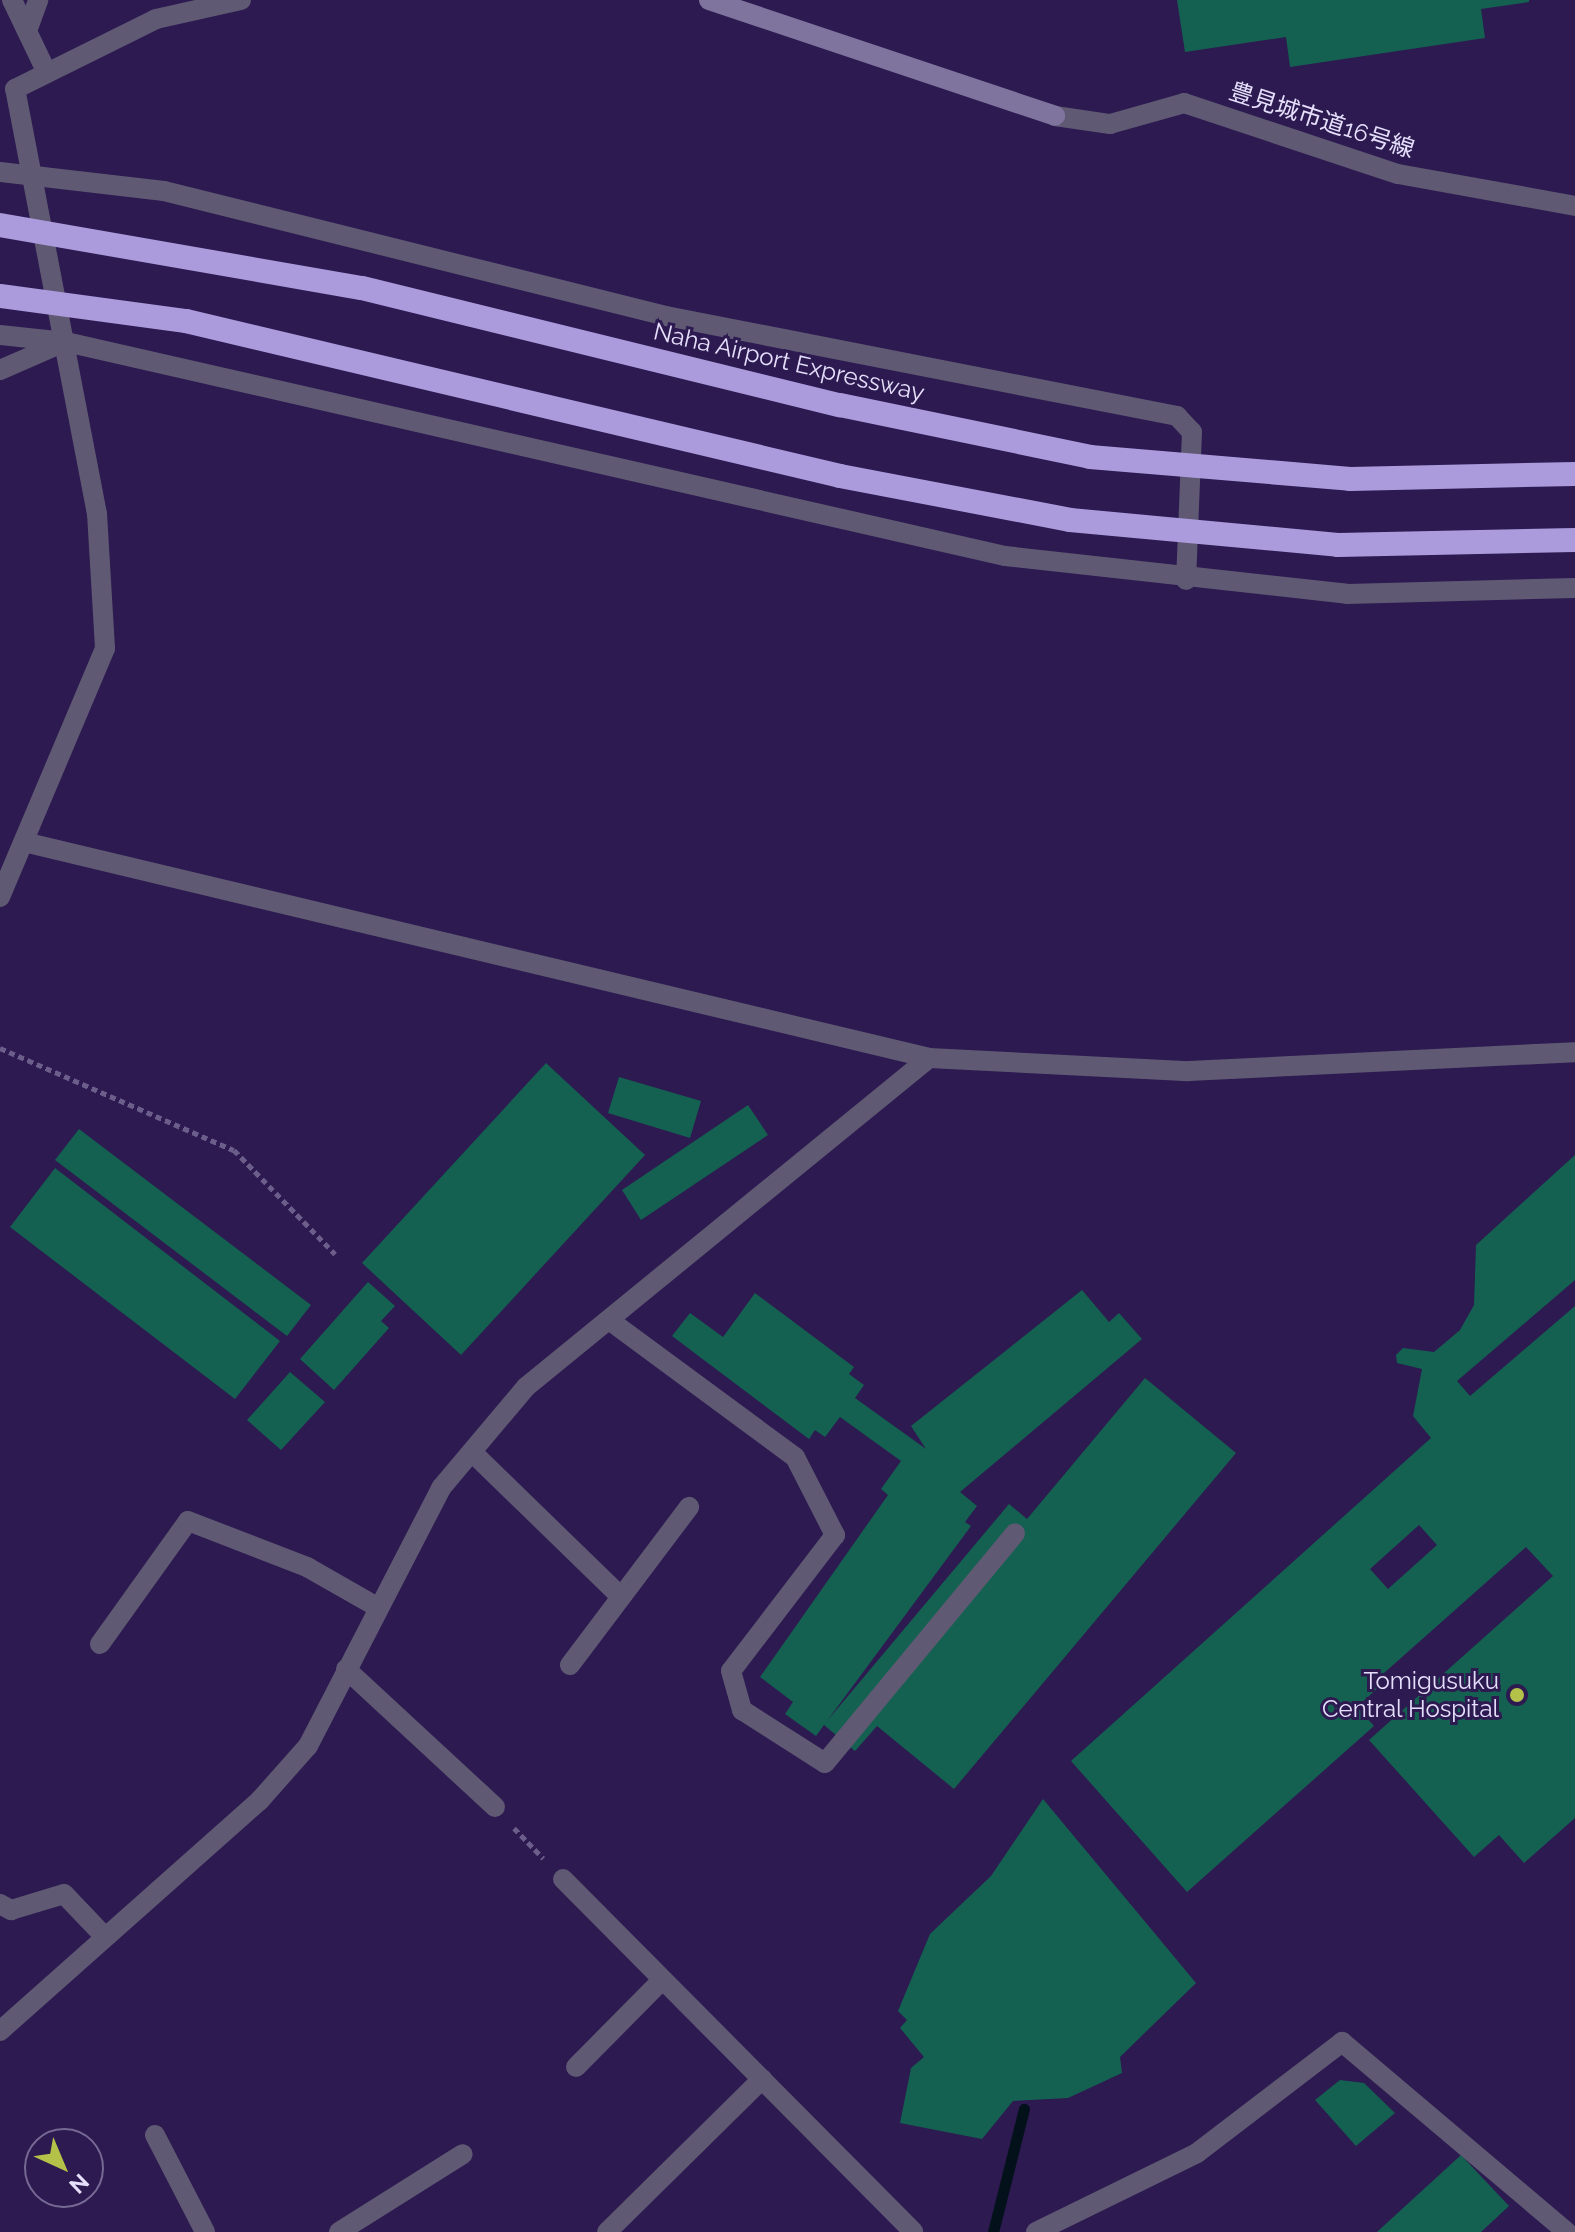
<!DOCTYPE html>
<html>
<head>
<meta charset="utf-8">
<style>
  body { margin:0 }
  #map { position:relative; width:1575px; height:2232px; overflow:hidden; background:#2c1a50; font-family:Raleway,"Noto Sans JP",sans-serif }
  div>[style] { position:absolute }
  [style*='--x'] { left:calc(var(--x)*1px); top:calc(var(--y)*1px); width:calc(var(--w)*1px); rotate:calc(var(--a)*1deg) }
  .stream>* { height:11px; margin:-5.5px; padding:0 5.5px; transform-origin:5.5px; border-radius:5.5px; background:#02111a }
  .building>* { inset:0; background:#156151 }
  .path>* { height:5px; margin-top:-2.5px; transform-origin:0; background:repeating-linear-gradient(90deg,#6c5e8b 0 6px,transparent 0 10px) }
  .service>* { height:20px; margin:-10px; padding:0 10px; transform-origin:10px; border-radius:10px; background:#5f5973 }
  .minor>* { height:20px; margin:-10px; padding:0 10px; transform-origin:10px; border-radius:10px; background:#5f5973 }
  .tertiary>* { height:20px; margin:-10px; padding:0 10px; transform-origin:10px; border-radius:10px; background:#5f5973 }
  .secondary>* { height:20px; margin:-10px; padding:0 10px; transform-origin:10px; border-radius:10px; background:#7e749e }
  .motorway-bridge>* { height:24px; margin:-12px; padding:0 12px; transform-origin:12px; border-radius:12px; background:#ab9bdd }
  .dots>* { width:22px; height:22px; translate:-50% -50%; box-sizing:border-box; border:4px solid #2c1a50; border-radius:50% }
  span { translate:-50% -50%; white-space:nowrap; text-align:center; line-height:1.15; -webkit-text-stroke:6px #2c1a50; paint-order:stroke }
  .street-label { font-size:24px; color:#e5dffb }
  .poi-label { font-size:24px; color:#e5dffb }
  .right { translate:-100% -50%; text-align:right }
  .north { position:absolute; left:24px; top:2128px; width:80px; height:80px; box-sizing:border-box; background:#2c1a50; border:2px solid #766994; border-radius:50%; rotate:136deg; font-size:22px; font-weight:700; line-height:32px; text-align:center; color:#e5dffb }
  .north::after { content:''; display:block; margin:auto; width:28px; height:36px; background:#b5c249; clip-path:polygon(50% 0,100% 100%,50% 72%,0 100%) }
</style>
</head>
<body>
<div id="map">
  <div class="stream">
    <div style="--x:993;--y:2232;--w:127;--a:-75.9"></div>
  </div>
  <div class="building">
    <div style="clip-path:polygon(1177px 0,1529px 0,1529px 2px,1481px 9px,1485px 38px,1290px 67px,1286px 37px,1185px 52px)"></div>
    <div style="clip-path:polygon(546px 1063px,645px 1155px,461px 1355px,362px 1263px)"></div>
    <div style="clip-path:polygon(619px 1077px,701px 1101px,690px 1138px,608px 1113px)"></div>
    <div style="clip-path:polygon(748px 1105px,768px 1135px,641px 1220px,622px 1190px)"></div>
    <div style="clip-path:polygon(79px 1129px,311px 1305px,287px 1336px,55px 1160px)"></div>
    <div style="clip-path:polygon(evenodd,1575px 1155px,1575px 1280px,1457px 1381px,1470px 1396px,1575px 1306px,1575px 1818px,1524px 1863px,1499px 1835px,1474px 1857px,1369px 1740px,1553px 1576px,1526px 1547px,1375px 1681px,1380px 1686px,1357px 1707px,1374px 1726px,1187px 1892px,1071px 1761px,1431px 1438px,1413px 1416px,1422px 1369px,1397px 1363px,1396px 1355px,1403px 1348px,1434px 1352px,1460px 1330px,1474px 1305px,1476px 1245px,1575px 1155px,1419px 1525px,1437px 1545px,1388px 1589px,1370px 1569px,1419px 1525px)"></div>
    <div style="clip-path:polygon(55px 1168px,280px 1341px,235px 1399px,10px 1227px)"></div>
    <div style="clip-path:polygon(368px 1282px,395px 1306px,381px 1321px,389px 1328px,334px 1390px,300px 1359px)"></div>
    <div style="clip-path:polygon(1082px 1290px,1109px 1322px,1119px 1313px,1142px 1339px,960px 1492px,977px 1506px,965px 1522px,971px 1526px,827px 1721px,1009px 1504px,1027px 1519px,1145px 1378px,1236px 1453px,954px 1789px,877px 1726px,855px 1751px,824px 1725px,816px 1736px,785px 1714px,793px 1702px,760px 1677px,888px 1495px,881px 1489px,901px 1461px,840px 1417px,825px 1437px,815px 1430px,809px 1439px,672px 1336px,690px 1313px,723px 1337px,755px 1293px,854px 1367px,849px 1374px,864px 1385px,855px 1398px,926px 1449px,911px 1426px)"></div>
    <div style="clip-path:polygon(290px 1372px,325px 1402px,281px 1450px,247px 1420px)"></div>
    <div style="clip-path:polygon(1043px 1799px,1196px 1983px,1120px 2057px,1122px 2073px,1068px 2098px,1013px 2101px,982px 2139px,900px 2123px,911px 2068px,924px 2057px,900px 2028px,907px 2020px,898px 2011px,930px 1934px,991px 1876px)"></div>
    <div style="clip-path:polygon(1340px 2080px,1364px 2083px,1395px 2113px,1356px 2146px,1315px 2100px)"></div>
    <div style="clip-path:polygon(1461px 2155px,1509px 2206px,1481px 2232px,1377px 2232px)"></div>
  </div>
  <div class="path">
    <div style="--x:0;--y:1048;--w:255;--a:23.6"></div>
    <div style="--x:234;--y:1150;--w:145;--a:45.8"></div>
    <div style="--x:514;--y:1828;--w:42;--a:46"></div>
  </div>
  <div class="service">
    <div style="--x:609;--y:1320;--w:231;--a:36.4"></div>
    <div style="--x:795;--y:1457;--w:88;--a:62.9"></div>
    <div style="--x:835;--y:1535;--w:171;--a:127.4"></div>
    <div style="--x:731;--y:1671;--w:41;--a:74.2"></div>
    <div style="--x:742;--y:1710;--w:98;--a:32.6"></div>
    <div style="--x:825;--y:1763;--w:298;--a:-50.4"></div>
    <div style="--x:576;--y:2067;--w:122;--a:-45.3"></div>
  </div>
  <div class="minor">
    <div style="--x:0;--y:172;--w:165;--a:6.6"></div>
    <div style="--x:164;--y:191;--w:517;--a:13.98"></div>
    <div style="--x:666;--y:316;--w:521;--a:11.07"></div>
    <div style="--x:1177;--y:416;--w:22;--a:47"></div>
    <div style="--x:1192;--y:432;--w:148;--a:92.3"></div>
    <div style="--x:0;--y:335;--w:66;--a:6.1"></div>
    <div style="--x:66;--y:342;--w:963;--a:12.84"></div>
    <div style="--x:1005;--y:556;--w:344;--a:6.3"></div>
    <div style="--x:1347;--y:594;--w:228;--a:-1.5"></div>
    <div style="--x:0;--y:370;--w:68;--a:-23.5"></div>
    <div style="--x:24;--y:842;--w:930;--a:13.42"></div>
    <div style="--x:929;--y:1058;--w:260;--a:2.9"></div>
    <div style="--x:1189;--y:1071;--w:386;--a:-2.8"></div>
    <div style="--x:0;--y:897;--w:270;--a:-67.1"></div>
    <div style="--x:105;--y:648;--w:134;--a:-93.4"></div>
    <div style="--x:97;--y:514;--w:433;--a:-100.9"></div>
    <div style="--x:15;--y:89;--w:157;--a:-26.4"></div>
    <div style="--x:156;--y:19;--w:87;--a:-12.6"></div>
    <div style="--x:472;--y:1452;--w:208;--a:44.2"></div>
    <div style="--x:100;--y:1644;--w:151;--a:-54.4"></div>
    <div style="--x:188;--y:1521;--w:128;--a:21.1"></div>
    <div style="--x:307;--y:1567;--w:81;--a:29.7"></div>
    <div style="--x:570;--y:1665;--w:198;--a:-53"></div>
    <div style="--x:346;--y:1669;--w:203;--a:42.8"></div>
    <div style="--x:563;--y:1879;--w:497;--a:45.2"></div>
    <div style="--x:0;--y:1904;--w:13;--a:29"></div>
    <div style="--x:11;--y:1910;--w:55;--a:-16.8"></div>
    <div style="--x:64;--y:1894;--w:59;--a:46.4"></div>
    <div style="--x:0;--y:2031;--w:348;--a:-41.6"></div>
    <div style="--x:260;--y:1800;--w:72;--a:-48.4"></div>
    <div style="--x:308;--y:1746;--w:290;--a:-62.7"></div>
    <div style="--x:441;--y:1488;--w:132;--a:-49.9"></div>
    <div style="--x:526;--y:1387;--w:520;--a:-39.23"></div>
    <div style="--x:155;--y:2135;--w:109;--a:62.7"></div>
    <div style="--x:339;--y:2232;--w:146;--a:-32.2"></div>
    <div style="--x:607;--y:2232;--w:218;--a:-44.6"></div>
    <div style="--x:1036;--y:2232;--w:179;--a:-26.1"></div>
    <div style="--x:1197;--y:2153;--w:183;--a:-37.4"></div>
    <div style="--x:1342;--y:2042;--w:294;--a:40.2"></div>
  </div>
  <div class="tertiary">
    <div style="--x:12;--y:0;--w:81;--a:64.4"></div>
    <div style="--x:27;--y:31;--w:33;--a:-70"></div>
    <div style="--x:1055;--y:116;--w:56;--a:8.3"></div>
    <div style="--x:1110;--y:124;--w:77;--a:-15.8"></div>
    <div style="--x:1184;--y:103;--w:225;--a:18.4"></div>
    <div style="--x:1398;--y:174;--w:180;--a:10.2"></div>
  </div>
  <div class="secondary">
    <div style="--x:709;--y:0;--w:365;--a:18.5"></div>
  </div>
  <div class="motorway-bridge">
    <div style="--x:0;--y:225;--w:367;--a:9.9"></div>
    <div style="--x:362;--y:288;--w:492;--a:13.8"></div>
    <div style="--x:840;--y:405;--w:255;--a:11.7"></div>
    <div style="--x:1090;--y:457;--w:261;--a:4.8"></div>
    <div style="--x:1350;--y:479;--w:225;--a:-1.3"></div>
    <div style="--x:0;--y:296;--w:188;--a:7.7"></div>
    <div style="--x:186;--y:321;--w:672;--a:13.33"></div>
    <div style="--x:840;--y:476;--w:234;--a:10.8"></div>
    <div style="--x:1070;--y:520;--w:269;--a:5.3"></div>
    <div style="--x:1338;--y:545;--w:237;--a:-1.2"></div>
  </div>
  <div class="dots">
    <div style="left:1517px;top:1695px;background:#b5c249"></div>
  </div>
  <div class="street-label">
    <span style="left:1322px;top:120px;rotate:18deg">豊見城市道16号線</span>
    <span style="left:789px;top:362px;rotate:13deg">Naha Airport Expressway</span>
  </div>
  <div class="poi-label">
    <span class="right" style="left:1499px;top:1695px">Tomigusuku<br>Central Hospital</span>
  </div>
  <div class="north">N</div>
</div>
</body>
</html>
